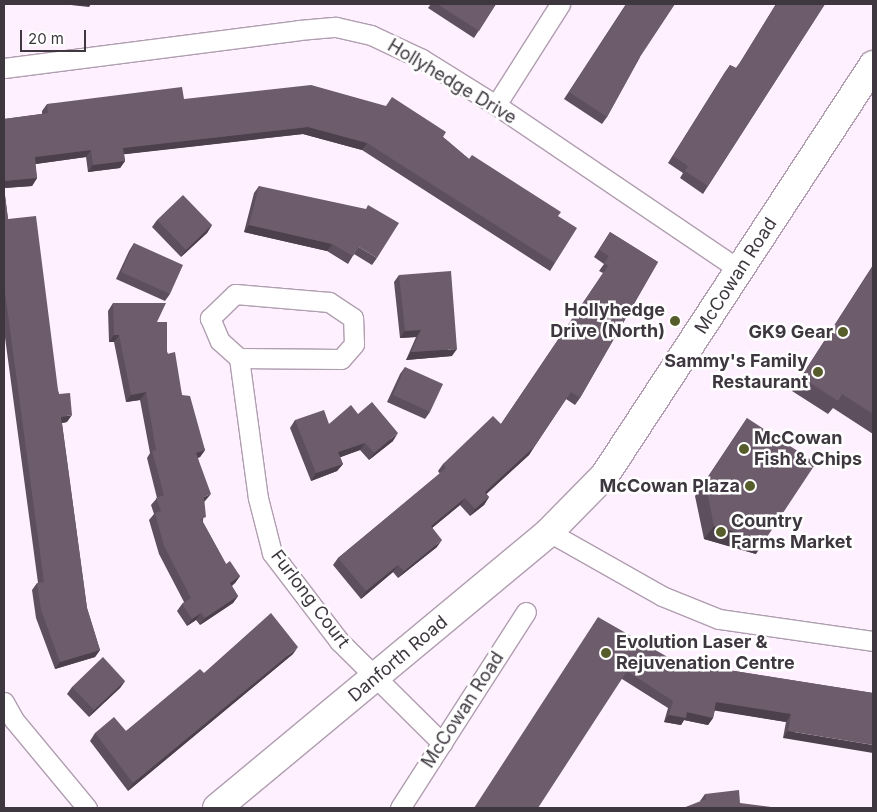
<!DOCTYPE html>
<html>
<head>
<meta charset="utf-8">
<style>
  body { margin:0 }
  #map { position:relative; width:877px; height:812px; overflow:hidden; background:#fff0ff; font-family:Inter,sans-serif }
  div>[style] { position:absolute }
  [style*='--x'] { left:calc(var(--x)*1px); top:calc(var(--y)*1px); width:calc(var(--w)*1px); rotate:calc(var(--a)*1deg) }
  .roads { filter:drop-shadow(1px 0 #b09eb0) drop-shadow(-1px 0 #b09eb0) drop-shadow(0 1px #b09eb0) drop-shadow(0 -1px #b09eb0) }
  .street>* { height:19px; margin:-9.5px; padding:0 9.5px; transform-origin:9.5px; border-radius:9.5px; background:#fff }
  .secondary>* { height:28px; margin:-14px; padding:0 14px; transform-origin:14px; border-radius:14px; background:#fff }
  .wall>* { inset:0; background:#5d4f5d }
  .shaded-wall>* { inset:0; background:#4c404c }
  .building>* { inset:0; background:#6c5c6c }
  .dots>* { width:14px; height:14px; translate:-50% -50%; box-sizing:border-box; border:2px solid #fff; border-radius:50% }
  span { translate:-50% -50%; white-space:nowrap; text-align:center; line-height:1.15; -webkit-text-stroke:5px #fff; paint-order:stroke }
  .street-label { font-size:18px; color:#3e373f }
  .poi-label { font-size:18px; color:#3e373f; font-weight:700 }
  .right { translate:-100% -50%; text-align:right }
  .left { translate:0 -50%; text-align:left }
  .frame { position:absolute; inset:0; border:5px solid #3e373f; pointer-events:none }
  .scale { position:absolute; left:20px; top:30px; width:66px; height:22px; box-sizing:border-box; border:2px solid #3e373f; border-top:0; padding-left:6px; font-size:15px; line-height:18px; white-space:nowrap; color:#3e373f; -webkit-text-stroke:4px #fff; paint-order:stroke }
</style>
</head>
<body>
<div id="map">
  <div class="roads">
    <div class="street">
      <div style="--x:4;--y:68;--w:297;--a:-7.3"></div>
      <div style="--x:299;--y:30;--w:37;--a:-5"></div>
      <div style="--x:336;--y:27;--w:36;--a:13"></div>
      <div style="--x:371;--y:35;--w:56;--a:25.2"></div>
      <div style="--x:422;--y:59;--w:87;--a:31.9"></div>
      <div style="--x:496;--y:105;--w:295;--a:34.1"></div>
      <div style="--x:496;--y:105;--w:120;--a:-57.6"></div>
      <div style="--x:239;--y:358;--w:102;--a:0.6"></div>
      <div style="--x:341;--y:359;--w:20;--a:-49"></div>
      <div style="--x:354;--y:344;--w:26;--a:-92"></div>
      <div style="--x:353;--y:318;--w:29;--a:-146"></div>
      <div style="--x:329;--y:302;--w:94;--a:-175.1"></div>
      <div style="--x:235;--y:294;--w:35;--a:136"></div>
      <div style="--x:210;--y:318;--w:25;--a:67"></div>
      <div style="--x:220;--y:341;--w:25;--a:42"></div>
      <div style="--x:239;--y:358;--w:141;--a:82.3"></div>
      <div style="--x:258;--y:498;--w:57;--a:75.7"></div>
      <div style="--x:272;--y:553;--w:111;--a:52.7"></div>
      <div style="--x:339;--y:641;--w:145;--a:44.7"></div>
      <div style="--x:549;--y:532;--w:130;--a:29.5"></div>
      <div style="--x:662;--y:596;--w:61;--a:22"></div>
      <div style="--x:719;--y:619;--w:156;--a:8.1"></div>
      <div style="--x:4;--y:702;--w:21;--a:61"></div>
      <div style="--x:14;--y:720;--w:114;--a:50.3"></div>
      <div style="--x:400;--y:808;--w:233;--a:-57.3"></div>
    </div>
    <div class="secondary">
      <div style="--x:217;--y:808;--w:432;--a:-39.7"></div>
      <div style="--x:549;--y:532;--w:80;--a:-45.5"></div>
      <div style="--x:605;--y:475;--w:490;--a:-56.8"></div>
    </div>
  </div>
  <div class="wall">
    <div style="clip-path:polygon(431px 4px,496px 4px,474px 38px,428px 8px)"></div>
    <div style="clip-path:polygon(626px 4px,640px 57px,607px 117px,602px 124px,564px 99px)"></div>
    <div style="clip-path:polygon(776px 4px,825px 4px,703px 194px,680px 178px,683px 173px,668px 163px,725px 72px,730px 65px,736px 68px,739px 64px)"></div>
    <div style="clip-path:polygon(184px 99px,443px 137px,469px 159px,558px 216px,555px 263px,550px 271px,362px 150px,303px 134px,124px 154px,125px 161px,120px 168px,88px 172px,86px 157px,35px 164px,37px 178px,32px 186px,4px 188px,8px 219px,67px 422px,62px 423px,87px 608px,100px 650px,95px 657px,55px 669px,36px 618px,32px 590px,37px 583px,38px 583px,4px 330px,4px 119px,42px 114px,42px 111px,47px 104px)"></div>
    <div style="clip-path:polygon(259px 186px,377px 258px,372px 265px,354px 254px,348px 264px,327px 251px,244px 232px,254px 193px)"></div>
    <div style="clip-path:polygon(157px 220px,212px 225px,207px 233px,181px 257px,152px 227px)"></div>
    <div style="clip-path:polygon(610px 232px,658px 262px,580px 398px,575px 405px,566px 399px,529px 455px,486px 494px,489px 497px,484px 505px,470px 516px,460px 505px,432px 528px,437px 547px,398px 578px,393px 572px,361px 599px,333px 565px,338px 558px,440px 474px,438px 471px,443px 464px,501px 424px,603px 273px,599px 271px,604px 264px,594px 257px)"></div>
    <div style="clip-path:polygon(134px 243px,170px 294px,165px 301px,116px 279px,129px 251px)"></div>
    <div style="clip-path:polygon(873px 265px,873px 434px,833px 408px,828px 414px,792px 391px)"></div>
    <div style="clip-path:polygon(399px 275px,452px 356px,406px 360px,416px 337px,400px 338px,394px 282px)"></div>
    <div style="clip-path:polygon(113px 303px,157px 322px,182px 395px,205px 450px,200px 457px,198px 458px,205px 501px,204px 502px,203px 522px,226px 564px,240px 576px,235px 583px,232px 586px,238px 596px,233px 603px,200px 625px,196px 620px,187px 626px,177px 611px,182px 604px,184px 602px,159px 554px,149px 520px,154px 514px,151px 505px,157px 498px,147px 458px,150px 453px,140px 400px,126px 402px,114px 342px,109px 342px,108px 311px)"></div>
    <div style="clip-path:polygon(405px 367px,430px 412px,425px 419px,387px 402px,400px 374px)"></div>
    <div style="clip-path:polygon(358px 414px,393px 441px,369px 460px,360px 450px,340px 457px,343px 464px,337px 471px,311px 481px,290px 428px,295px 420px,329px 424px)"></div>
    <div style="clip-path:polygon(747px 418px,756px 554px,704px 539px,695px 496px)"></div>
    <div style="clip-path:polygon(593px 624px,682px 665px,687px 658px,728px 670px,873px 693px,783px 738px,786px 722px,715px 710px,713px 718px,708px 725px,684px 720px,681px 725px,664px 722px,668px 708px,622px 679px)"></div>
    <div style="clip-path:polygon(293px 654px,128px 791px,90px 741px,95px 733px,126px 731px,204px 673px)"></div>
    <div style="clip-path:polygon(125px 681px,120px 688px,89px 717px,67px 694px,72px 687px)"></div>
    <div style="clip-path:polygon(705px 794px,740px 803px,700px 801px)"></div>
  </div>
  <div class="shaded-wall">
    <div style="clip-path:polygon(62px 4px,91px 4px,89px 7px)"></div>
    <div style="clip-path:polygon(308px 127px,367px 143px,362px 150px,303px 134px,118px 155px,123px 148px)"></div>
    <div style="clip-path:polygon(91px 150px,86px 157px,29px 165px,35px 157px)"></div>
    <div style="clip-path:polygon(125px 161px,120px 168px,88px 172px,93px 165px)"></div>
    <div style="clip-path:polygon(37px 178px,32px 186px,4px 188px,4px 181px)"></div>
    <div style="clip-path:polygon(212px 225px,207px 233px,181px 257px,186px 250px)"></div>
    <div style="clip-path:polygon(249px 225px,332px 244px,327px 251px,244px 232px)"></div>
    <div style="clip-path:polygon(421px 330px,416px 337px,400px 338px,405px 331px)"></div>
    <div style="clip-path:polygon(114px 335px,119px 335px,114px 342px,109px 342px)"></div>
    <div style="clip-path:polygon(457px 349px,452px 356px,406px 360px,411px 352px)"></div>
    <div style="clip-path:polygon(146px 392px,140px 400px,126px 402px,131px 395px)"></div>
    <div style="clip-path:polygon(72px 415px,67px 422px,56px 424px,61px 417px)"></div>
    <div style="clip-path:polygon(398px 433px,393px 441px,369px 460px,374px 453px)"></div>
    <div style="clip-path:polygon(365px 443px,360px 450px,333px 460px,338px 452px)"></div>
    <div style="clip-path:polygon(534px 447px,529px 455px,480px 500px,485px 492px)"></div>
    <div style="clip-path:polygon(205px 450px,200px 457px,190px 460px,196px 453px)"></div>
    <div style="clip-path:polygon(343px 464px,337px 471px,311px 481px,316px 473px)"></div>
    <div style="clip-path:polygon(211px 494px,205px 501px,199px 504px,204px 497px)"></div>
    <div style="clip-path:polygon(489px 497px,484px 505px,470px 516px,475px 509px)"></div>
    <div style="clip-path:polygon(465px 498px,460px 505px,426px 533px,431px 526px)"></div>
    <div style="clip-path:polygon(714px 526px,765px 540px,756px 554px,704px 539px)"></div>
    <div style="clip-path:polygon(442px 540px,437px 547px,398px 578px,404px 571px)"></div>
    <div style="clip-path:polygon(398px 565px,393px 572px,361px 599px,366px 591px)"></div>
    <div style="clip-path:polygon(240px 576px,235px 583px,225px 590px,230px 583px)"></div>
    <div style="clip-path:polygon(238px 596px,233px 603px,200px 625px,205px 618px)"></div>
    <div style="clip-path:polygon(201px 613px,196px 620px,187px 626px,192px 619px)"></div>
    <div style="clip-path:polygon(298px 647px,293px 654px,128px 791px,133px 783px)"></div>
    <div style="clip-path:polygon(100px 650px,95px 657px,55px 669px,60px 662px)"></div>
    <div style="clip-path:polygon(125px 681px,120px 688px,89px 717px,94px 710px)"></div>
    <div style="clip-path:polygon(716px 702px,791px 714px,786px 722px,711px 710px)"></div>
    <div style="clip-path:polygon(687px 712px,713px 718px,708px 725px,684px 720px,681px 725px,664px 722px,669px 715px)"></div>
    <div style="clip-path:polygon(788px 731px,873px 745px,873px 753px,783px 738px)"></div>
  </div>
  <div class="building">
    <div style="clip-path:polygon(437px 4px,496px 4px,479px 31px)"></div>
    <div style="clip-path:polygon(627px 4px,675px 4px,640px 57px,607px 117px,569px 92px)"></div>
    <div style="clip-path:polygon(776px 4px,825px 4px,708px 186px,685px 171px,688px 166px,673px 156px,730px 65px,736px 68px,742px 60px)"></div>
    <div style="clip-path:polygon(311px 85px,386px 106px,392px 97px,446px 132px,443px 137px,469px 159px,472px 155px,561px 212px,558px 216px,577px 228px,555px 263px,367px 143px,308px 127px,123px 148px,125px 161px,93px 165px,91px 150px,35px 157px,37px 178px,4px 181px,4px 119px,48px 113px,47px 104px,182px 87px,184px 99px)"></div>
    <div style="clip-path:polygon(259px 186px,366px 209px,368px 205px,399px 223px,377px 258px,359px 247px,353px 256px,332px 244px,249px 225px)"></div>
    <div style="clip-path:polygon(4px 187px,8px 219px,36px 216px,58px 390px,59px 394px,70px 393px,72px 415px,61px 417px,87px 608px,100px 650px,60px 662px,41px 610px,37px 583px,44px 582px,4px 285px)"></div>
    <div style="clip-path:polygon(183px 195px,212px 225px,186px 250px,157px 220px)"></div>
    <div style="clip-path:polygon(610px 232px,658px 262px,580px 398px,571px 392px,534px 447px,485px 492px,489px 497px,475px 509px,465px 498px,431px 526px,442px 540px,404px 571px,398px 565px,366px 591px,338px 558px,446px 468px,443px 464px,493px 416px,501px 424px,608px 266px,604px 263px,609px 256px,599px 250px)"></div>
    <div style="clip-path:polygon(134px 243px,183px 265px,170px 294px,121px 272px)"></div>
    <div style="clip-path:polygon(873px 266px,873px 414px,842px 394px,838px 401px,801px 377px)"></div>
    <div style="clip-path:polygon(451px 271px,457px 349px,411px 352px,421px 330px,405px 331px,399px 275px)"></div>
    <div style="clip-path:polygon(113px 303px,166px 303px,157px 322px,167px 322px,167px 354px,175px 352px,182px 395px,190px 396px,205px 450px,196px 453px,211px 494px,204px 497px,206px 517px,201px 519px,226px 564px,230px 561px,240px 576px,230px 583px,238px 596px,205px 618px,201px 613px,192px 619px,182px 604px,191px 598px,164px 546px,155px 513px,161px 511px,156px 498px,164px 495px,152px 451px,156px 450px,146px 392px,131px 395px,119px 335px,114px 335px)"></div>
    <div style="clip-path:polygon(405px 367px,443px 384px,430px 412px,393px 395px)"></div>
    <div style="clip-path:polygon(372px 402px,398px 433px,374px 453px,365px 443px,338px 452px,343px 464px,316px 473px,295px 420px,324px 410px,329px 424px,351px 405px,358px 414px)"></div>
    <div style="clip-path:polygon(747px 418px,816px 463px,765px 540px,714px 526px,705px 482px)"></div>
    <div style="clip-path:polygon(271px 613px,298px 647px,133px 783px,95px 733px,114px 717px,126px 731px,200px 669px,204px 673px)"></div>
    <div style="clip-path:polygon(598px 617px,685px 667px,687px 658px,728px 670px,873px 693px,873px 745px,788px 731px,791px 714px,716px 702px,713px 718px,687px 712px,686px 718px,669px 715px,673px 701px,627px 671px,538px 808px,474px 808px)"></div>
    <div style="clip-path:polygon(103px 657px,125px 681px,94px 710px,72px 687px)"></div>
    <div style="clip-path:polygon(739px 790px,740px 803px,779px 808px,683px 808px,706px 799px,705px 794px)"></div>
  </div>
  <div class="dots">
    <div style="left:675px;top:321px;background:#565c2a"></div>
    <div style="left:843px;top:332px;background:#565c2a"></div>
    <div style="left:818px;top:372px;background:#565c2a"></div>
    <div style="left:744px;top:449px;background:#565c2a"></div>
    <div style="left:750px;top:486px;background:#565c2a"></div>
    <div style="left:721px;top:532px;background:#565c2a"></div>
    <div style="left:606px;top:653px;background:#565c2a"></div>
  </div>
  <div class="street-label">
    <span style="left:452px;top:82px;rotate:31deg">Hollyhedge Drive</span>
    <span style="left:736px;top:276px;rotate:-57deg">McCowan Road</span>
    <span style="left:310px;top:599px;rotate:53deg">Furlong Court</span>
    <span style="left:398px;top:659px;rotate:-40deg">Danforth Road</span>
    <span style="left:463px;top:710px;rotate:-57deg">McCowan Road</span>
  </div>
  <div class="poi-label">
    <span class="right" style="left:665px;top:321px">Hollyhedge<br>Drive (North)</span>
    <span class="right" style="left:833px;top:332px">GK9 Gear</span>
    <span class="right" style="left:808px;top:372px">Sammy's Family<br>Restaurant</span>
    <span class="left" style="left:754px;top:449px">McCowan<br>Fish &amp; Chips</span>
    <span class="right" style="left:740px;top:486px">McCowan Plaza</span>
    <span class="left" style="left:731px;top:532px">Country<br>Farms Market</span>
    <span class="left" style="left:616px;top:653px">Evolution Laser &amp;<br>Rejuvenation Centre</span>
  </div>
  <div class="frame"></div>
  <div class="scale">20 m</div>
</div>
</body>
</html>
